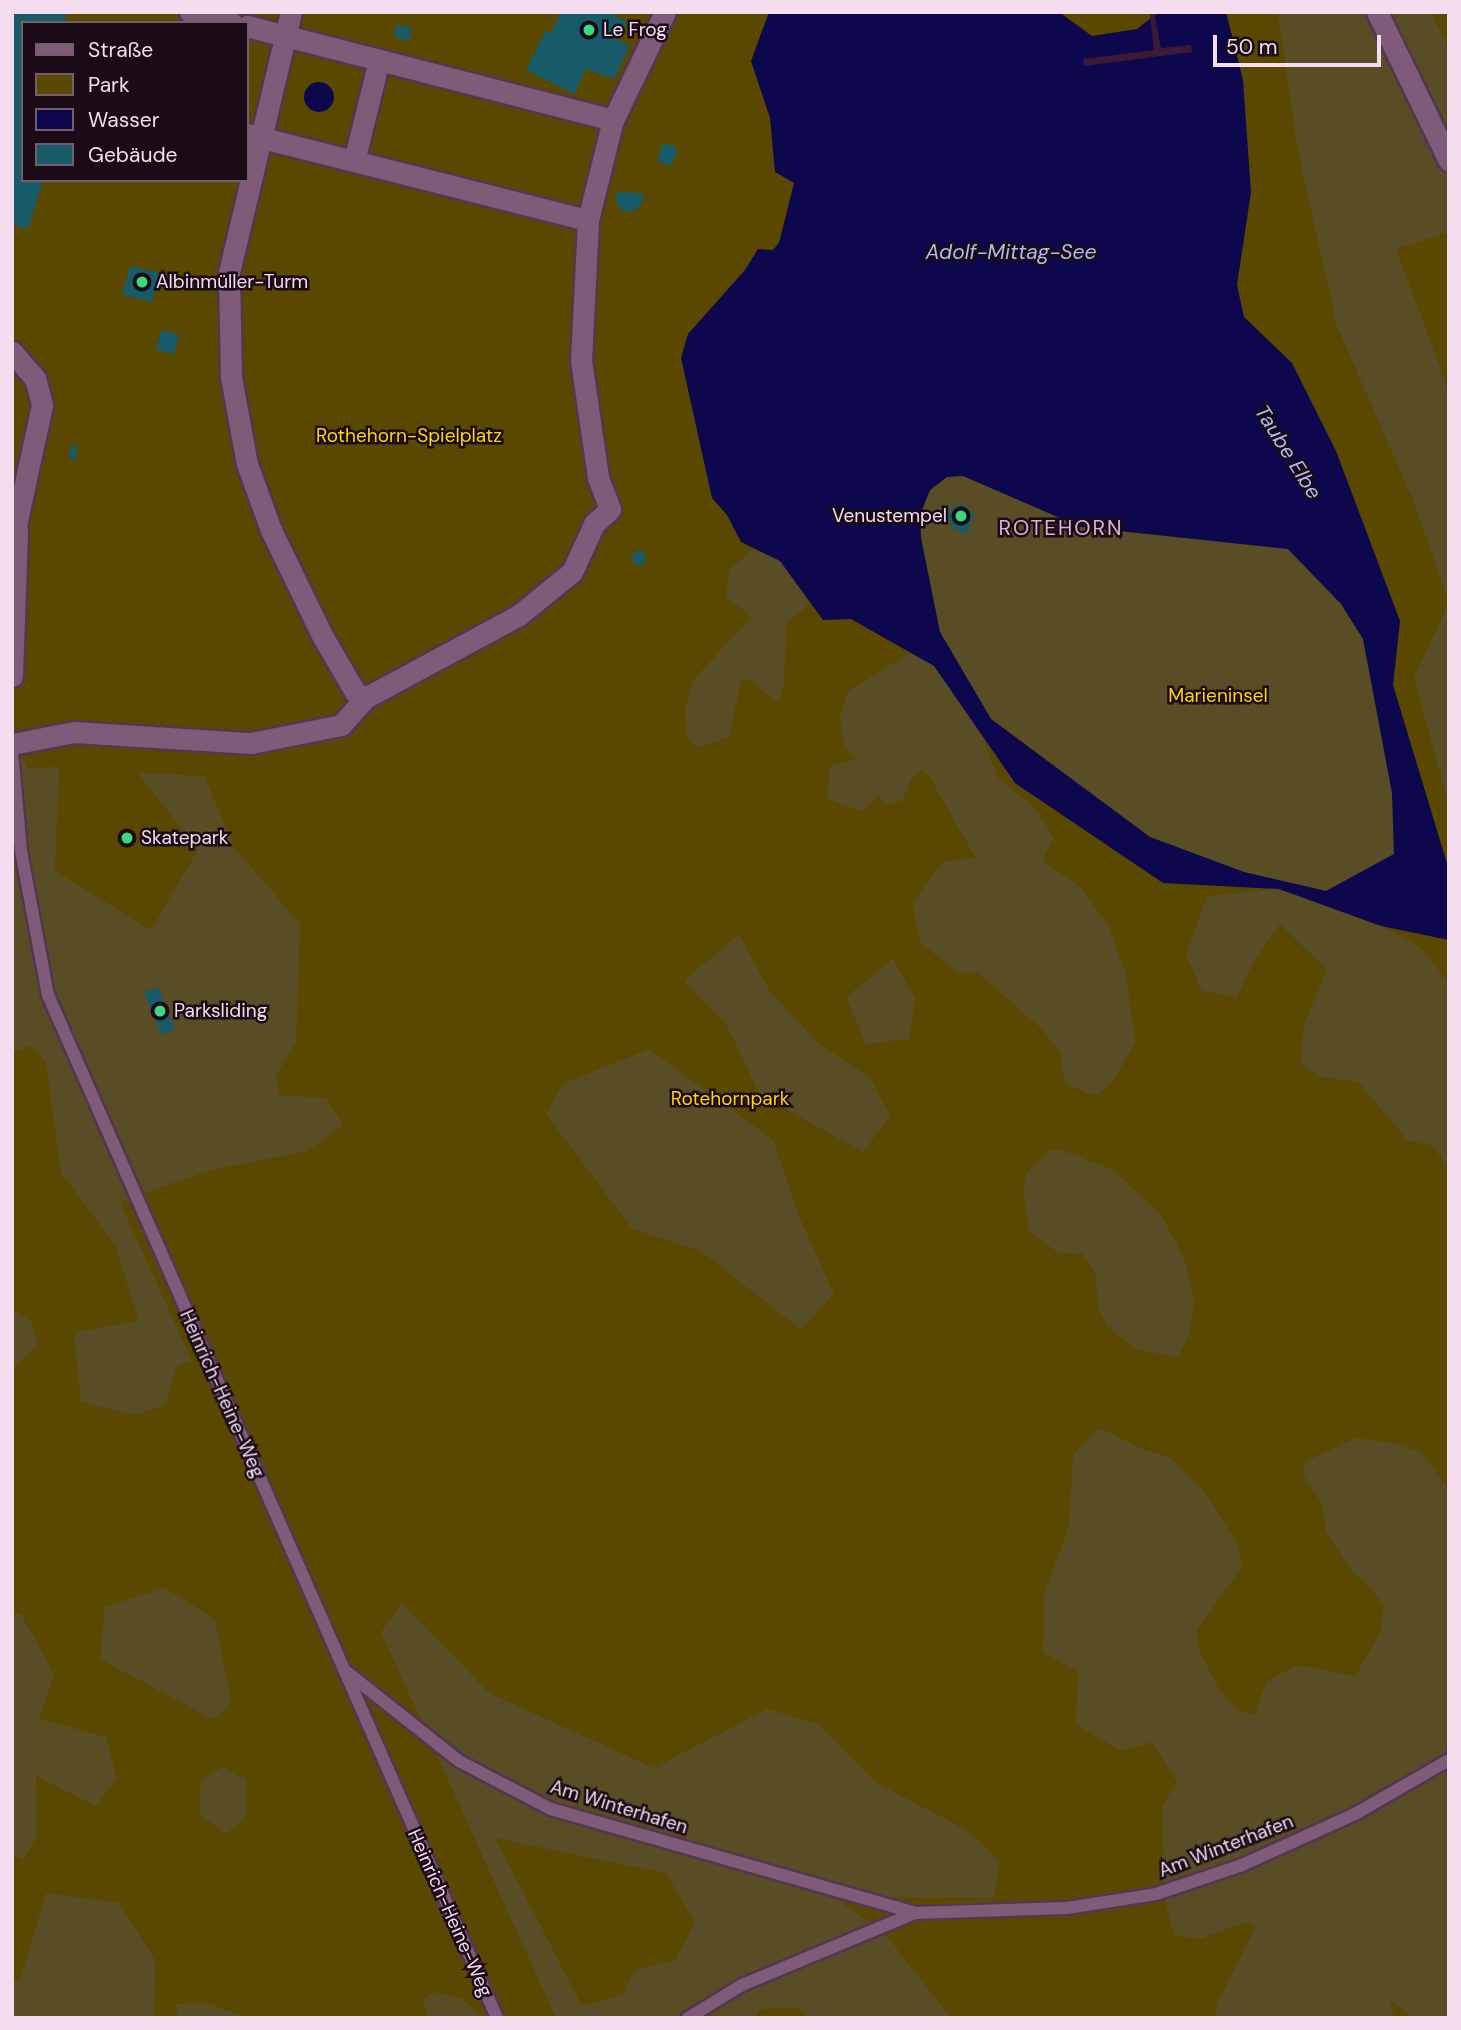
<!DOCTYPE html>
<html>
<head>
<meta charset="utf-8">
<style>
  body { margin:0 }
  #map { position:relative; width:1461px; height:2030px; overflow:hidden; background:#3b1a36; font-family:"DM Sans",sans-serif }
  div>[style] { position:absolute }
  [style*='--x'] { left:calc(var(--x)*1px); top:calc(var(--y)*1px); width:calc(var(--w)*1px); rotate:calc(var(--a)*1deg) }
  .green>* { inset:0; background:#5a4800 }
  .forest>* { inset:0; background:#594d26 }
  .water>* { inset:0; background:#0d074d }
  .round { border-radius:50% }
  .pier>* { inset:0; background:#3b1a36 }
  .building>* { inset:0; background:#185b68 }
  .roads { filter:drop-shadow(2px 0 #53374f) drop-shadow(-2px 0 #53374f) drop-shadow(0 2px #53374f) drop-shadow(0 -2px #53374f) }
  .lane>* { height:12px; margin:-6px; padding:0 6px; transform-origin:6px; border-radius:6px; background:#805a79 }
  .street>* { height:21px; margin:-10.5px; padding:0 10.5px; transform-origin:10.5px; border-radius:10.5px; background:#805a79 }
  .dots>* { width:19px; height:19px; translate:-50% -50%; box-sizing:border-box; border:4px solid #1a0b17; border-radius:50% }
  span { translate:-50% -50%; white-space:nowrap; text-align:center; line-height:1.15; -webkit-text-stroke:5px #1a0b17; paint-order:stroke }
  .poi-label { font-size:19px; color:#f3ddee }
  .left { translate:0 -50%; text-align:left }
  .right { translate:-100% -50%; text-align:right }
  .park-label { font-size:19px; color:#ffd212 }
  .street-label { font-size:19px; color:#f3ddee }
  .water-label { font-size:21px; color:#afbbec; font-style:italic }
  .neighbourhood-label { font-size:21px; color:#dcb2d4; letter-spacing:2px }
  .frame { position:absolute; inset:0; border:14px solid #f3ddee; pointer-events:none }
  .legend { position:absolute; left:21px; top:21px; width:228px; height:161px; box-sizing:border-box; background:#1a0b17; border:2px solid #715f6d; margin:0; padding:9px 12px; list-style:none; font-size:21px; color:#f3ddee }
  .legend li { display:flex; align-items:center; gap:14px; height:35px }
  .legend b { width:35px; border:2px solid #715f6d }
  .scale { position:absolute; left:1213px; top:35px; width:168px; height:32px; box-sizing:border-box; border:4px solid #f3ddee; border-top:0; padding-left:9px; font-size:21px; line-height:24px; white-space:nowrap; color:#f3ddee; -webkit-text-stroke:5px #1a0b17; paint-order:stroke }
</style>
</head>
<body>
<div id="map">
  <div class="green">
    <div style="clip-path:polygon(evenodd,12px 12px,1449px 12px,1449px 2018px,12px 2018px,12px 12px,23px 23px,247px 23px,247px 180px,23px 180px,23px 23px)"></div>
  </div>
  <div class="forest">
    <div style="clip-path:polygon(1278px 12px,1431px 12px,1449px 49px,1449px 232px,1396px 249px,1449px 391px,1449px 602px,1413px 500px,1337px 326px,1297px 146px)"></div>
    <div style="clip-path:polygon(963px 476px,1081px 527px,1287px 549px,1341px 604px,1363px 639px,1392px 793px,1394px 854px,1326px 891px,1244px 872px,1150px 837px,991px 719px,940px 632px,921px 538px,920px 515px,930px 490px,947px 477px)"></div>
    <div style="clip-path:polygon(751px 550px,770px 553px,780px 561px,810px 603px,786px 624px,784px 683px,778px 703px,749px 679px,741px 681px,729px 737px,696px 748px,687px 735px,685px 708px,694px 679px,752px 617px,726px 596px,729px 571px)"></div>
    <div style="clip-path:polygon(1449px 603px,1449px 807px,1414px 677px)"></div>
    <div style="clip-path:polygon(913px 651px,934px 666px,979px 730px,998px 778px,1035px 808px,1054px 838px,1042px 860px,1081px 888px,1108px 925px,1125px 972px,1136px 1041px,1114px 1080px,1100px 1094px,1089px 1094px,1065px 1083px,1060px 1053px,1043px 1030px,977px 972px,958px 973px,921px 943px,912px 904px,942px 862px,976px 858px,929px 776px,922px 770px,911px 779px,903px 800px,888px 805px,877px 796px,863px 812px,827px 798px,830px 766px,856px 759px,844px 745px,840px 717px,848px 691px)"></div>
    <div style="clip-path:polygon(12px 735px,27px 768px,59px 767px,55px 871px,151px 930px,198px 850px,138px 773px,204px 776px,234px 847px,300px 924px,296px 1043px,276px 1075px,280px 1095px,326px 1098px,343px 1125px,308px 1151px,207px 1171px,120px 1202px,192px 1361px,177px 1366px,165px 1405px,135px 1415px,81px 1402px,74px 1332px,139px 1321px,115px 1245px,61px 1173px,46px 1062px,31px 1046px,12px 1052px)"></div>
    <div style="clip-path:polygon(1279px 889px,1381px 926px,1420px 947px,1449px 983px,1449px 1168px,1432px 1146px,1407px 1140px,1359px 1082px,1322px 1077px,1301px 1065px,1304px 1024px,1327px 970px,1280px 924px,1254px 961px,1237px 997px,1202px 991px,1186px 955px,1207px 896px)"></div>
    <div style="clip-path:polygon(739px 934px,769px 990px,818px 1043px,870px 1078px,890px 1116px,863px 1152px,760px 1095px,726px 1024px,684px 981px)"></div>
    <div style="clip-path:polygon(893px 959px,915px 998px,909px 1039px,866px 1044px,846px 997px)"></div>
    <div style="clip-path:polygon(649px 1049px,773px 1140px,799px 1216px,834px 1294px,801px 1330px,701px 1251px,632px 1229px,546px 1114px,563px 1084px)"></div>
    <div style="clip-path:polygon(1049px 1150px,1061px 1150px,1113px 1170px,1160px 1213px,1184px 1257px,1194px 1302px,1188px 1337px,1178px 1357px,1139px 1350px,1108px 1328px,1098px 1306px,1095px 1272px,1083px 1254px,1059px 1253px,1029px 1232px,1023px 1190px,1027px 1173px)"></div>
    <div style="clip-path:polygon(12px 1310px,30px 1319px,38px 1345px,12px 1369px)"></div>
    <div style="clip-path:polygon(1099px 1428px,1145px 1450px,1170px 1457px,1204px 1491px,1237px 1543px,1242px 1567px,1197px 1629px,1199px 1650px,1219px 1689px,1239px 1711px,1254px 1715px,1267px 1681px,1298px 1665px,1355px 1676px,1380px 1633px,1384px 1607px,1372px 1589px,1352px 1572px,1326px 1531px,1323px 1506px,1303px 1474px,1306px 1461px,1356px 1438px,1388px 1442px,1421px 1452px,1449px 1490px,1449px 2018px,1413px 2018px,1390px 1999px,1394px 2018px,1216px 2018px,1217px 2004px,1256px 1926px,1245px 1922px,1200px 1939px,1174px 1935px,1164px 1897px,1163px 1825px,1163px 1805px,1177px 1782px,1152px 1742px,1121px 1751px,1075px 1724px,1079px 1672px,1043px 1653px,1044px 1595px,1069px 1526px,1073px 1455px)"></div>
    <div style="clip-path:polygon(165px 1588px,215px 1619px,231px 1701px,214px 1720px,100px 1659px,105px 1607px)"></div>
    <div style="clip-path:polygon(evenodd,402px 1603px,489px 1693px,654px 1768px,767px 1709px,818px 1724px,875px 1782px,968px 1831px,999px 1861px,994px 1898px,834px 1897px,886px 1935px,951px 2018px,807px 2018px,799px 2008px,760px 2009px,755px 2018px,556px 2018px,381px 1632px,402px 1603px,495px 1838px,666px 1873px,695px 1923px,675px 1960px,634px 1970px,623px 1995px,582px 2006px,495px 1838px)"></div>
    <div style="clip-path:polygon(12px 1613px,21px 1614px,54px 1674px,39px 1719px,106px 1737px,117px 1779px,96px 1806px,36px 1776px,36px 1838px,23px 1860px,12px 1854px)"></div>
    <div style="clip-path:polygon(223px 1767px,246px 1779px,246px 1817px,226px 1834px,199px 1814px,201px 1779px)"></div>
    <div style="clip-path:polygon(46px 1893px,119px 1903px,155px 1960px,154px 2018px,12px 2018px,12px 1980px,21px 1978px)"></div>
    <div style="clip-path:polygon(435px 1992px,462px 1999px,484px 2018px,428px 2018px,423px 2000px)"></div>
    <div style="clip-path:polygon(206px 2003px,249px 2018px,179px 2018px,175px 2004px)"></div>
  </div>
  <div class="water">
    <div style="clip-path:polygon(evenodd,769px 12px,1059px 12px,1092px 36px,1137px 29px,1159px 12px,1226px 12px,1243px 80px,1251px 192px,1237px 285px,1244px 317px,1292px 363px,1336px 451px,1400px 621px,1393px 685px,1449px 870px,1449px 940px,1381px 926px,1279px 889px,1163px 883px,1015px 783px,934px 666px,851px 619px,823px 620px,780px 561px,741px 542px,727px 515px,712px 498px,681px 358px,688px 334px,745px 270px,758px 249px,773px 250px,779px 243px,794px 183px,775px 172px,770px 118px,751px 61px,769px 12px,963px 476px,1081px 527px,1288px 549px,1341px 604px,1363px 639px,1392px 793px,1394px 854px,1326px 891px,1244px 872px,1150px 837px,991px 719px,940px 632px,921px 538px,920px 515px,930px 490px,947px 477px,963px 476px)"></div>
    <div class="round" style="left:304px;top:82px;width:30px;height:30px"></div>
  </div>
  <div class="pier">
    <div style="clip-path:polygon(1154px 12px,1161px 48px,1191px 45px,1192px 52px,1084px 66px,1083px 59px,1154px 50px,1150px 15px)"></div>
  </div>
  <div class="building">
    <div style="clip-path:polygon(12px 12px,67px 12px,64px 23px,23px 23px,23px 180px,43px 180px,28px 229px,12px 225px)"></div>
    <div style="clip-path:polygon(561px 12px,616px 12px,614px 16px,627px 22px,618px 40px,630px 46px,614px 79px,586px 69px,574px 94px,526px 70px,545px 31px,551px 33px)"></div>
    <div style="clip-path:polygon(397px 24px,412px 28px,409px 41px,394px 37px)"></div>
    <div style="clip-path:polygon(663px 143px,678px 148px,671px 166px,657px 161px)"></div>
    <div style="clip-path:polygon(617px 191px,643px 194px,642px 204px,633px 211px,623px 211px,616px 202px)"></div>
    <div style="clip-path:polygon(130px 266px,160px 273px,152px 302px,122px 295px)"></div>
    <div style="clip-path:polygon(161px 330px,179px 335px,174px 354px,156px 350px)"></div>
    <div style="clip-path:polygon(71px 445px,77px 445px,76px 460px,69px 459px)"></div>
    <div style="clip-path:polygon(962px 504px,974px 514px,967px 534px,953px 528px,948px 519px,952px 507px)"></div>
    <div class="round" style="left:632px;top:551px;width:14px;height:14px"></div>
    <div style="clip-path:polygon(158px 987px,175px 1029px,162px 1035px,144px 992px)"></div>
  </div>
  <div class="roads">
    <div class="lane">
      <div style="--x:12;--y:752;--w:99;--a:84.8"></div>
      <div style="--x:21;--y:851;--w:147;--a:79.4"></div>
      <div style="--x:48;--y:995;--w:1117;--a:66.3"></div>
      <div style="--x:348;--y:1673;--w:142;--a:38.4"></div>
      <div style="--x:459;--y:1761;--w:104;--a:27.6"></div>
      <div style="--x:551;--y:1809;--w:379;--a:15.9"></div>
      <div style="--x:915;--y:1913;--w:152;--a:-1.9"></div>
      <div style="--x:1067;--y:1908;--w:90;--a:-8.9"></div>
      <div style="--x:1156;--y:1894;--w:91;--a:-18.6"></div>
      <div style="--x:1242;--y:1865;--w:124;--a:-24.3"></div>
      <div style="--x:1355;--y:1814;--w:108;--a:-29.9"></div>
      <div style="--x:688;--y:2018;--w:63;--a:-31.4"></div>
      <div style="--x:742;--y:1985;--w:187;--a:-22.6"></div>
    </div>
    <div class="street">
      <div style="--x:190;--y:12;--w:43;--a:14.7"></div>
      <div style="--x:291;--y:12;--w:268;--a:103.4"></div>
      <div style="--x:229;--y:273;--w:104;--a:88.9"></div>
      <div style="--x:231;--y:377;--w:88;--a:79.6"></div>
      <div style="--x:247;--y:464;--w:70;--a:70"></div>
      <div style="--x:271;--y:530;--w:119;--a:64.1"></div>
      <div style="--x:323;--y:637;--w:64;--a:59.8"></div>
      <div style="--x:355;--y:692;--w:12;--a:31"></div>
      <div style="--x:1377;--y:12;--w:165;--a:64.2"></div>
      <div style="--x:247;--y:26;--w:378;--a:14.4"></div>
      <div style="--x:247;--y:134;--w:352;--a:14.2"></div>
      <div style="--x:354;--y:161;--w:104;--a:-76.1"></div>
      <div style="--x:12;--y:352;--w:35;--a:49"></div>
      <div style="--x:35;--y:378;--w:28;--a:75"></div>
      <div style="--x:42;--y:405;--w:142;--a:102.2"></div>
      <div style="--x:12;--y:676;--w:145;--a:-88"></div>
      <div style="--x:12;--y:744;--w:63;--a:-11"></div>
      <div style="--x:74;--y:732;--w:177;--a:3.6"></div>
      <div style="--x:251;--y:743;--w:92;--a:-11.3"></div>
      <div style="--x:341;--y:725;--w:36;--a:-48"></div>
      <div style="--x:365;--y:698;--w:175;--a:-28.3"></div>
      <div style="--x:519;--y:615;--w:68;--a:-39.1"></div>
      <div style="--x:572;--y:572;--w:53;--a:-65.4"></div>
      <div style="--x:594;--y:524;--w:22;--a:-43"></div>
      <div style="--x:610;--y:509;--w:34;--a:-111"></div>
      <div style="--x:598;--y:477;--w:118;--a:-98.3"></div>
      <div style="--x:581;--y:360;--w:140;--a:-87.1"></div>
      <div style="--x:588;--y:220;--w:103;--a:-76"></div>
      <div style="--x:613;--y:120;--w:120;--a:-64.3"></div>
    </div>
  </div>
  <div class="dots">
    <div style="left:589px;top:30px;background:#3cd77e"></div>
    <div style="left:142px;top:282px;background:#3cd77e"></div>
    <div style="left:961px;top:516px;background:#3cd77e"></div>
    <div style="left:127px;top:838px;background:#3cd77e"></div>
    <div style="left:160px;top:1011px;background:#3cd77e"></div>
  </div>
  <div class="poi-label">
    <span class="left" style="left:603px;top:30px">Le Frog</span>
    <span class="left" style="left:156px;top:282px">Albinmüller-Turm</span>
    <span class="right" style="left:947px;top:516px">Venustempel</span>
    <span class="left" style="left:141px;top:838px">Skatepark</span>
    <span class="left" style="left:174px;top:1011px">Parksliding</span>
  </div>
  <div class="park-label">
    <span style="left:409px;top:436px">Rothehorn-Spielplatz</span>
    <span style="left:1218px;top:696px">Marieninsel</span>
    <span style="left:730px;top:1099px">Rotehornpark</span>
  </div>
  <div class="street-label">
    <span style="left:222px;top:1394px;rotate:66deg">Heinrich-Heine-Weg</span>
    <span style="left:619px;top:1807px;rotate:17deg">Am Winterhafen</span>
    <span style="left:1226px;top:1846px;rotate:-21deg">Am Winterhafen</span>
    <span style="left:450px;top:1913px;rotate:66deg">Heinrich-Heine-Weg</span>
  </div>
  <div class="water-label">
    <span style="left:1011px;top:252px">Adolf-Mittag-See</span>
    <span style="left:1288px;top:452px;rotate:58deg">Taube Elbe</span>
  </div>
  <div class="neighbourhood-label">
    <span style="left:1061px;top:528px">ROTEHORN</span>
  </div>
  <div class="frame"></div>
  <ul class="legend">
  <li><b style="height:9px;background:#805a79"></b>Straße</li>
  <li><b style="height:19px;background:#5a4800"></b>Park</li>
  <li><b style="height:19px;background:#0d074d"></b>Wasser</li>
  <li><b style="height:19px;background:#185b68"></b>Gebäude</li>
  </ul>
  <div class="scale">50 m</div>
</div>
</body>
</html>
